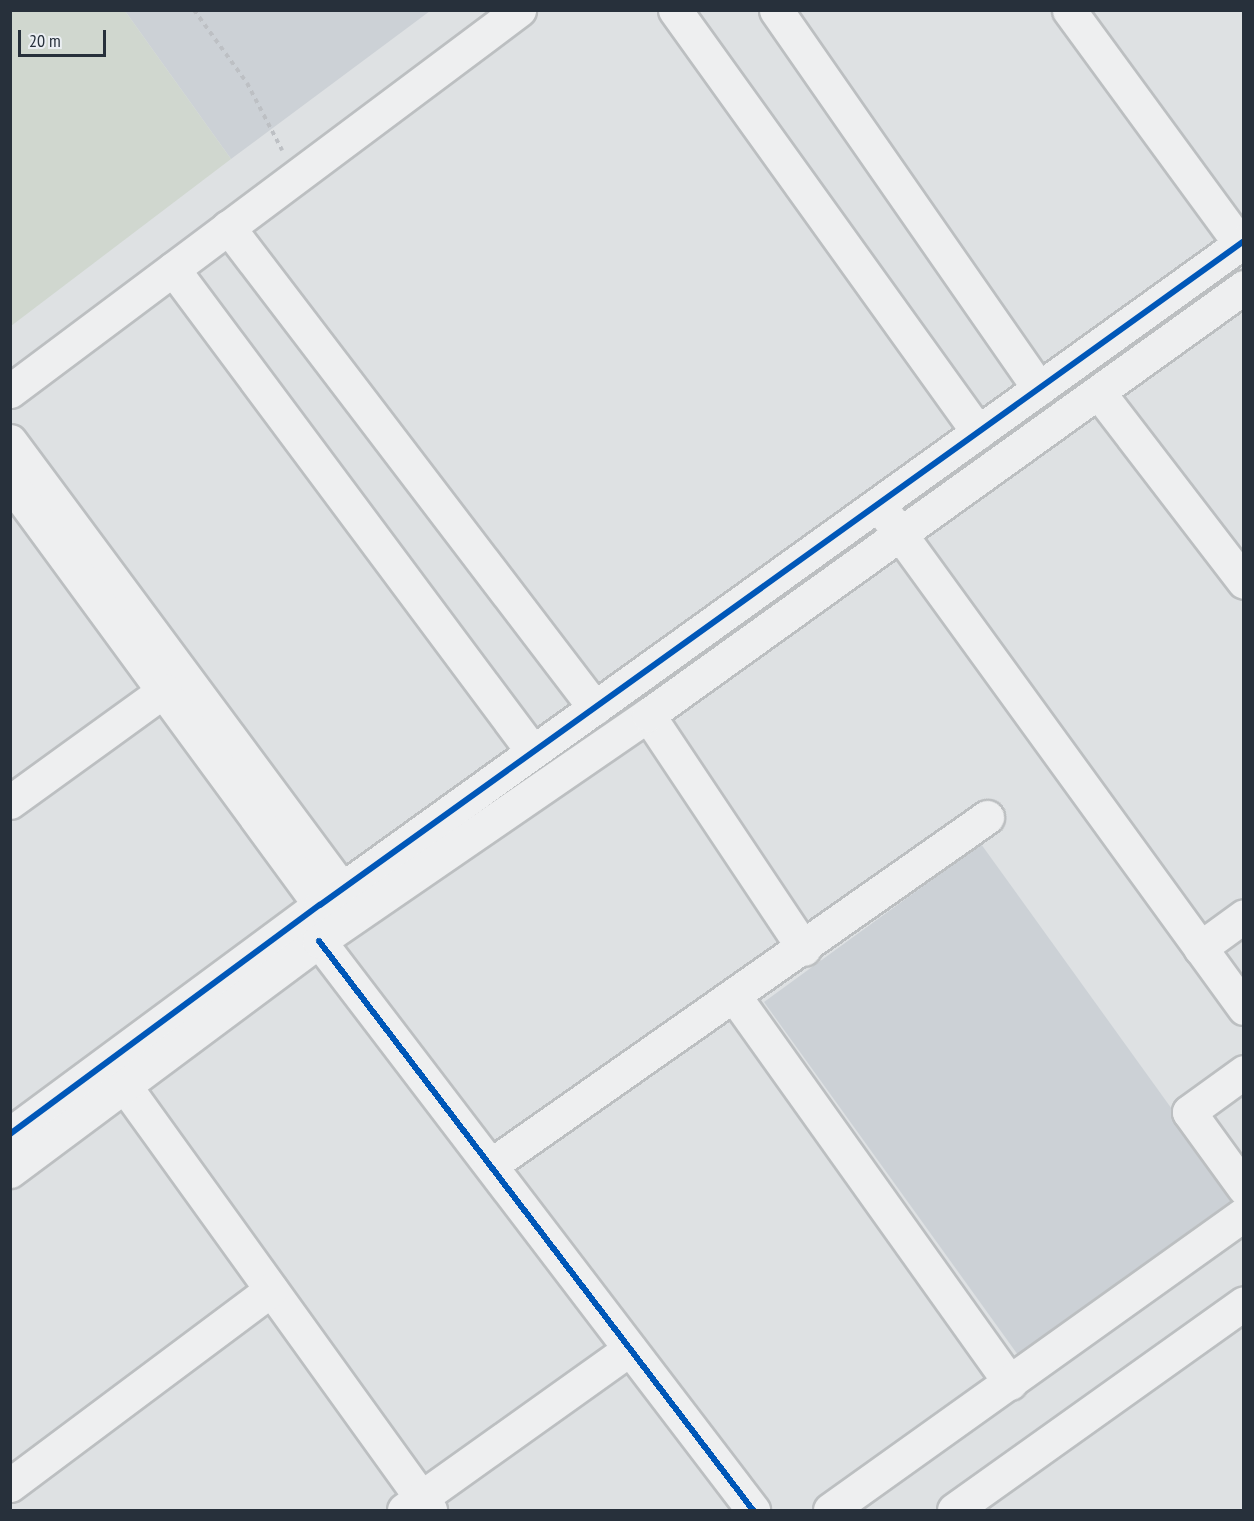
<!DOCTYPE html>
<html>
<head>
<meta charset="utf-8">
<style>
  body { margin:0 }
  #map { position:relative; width:1254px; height:1521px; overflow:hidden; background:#dee1e3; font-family:"PT Sans Narrow",sans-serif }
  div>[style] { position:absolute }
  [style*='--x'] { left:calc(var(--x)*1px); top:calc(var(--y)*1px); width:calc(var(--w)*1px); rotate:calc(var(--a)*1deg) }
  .built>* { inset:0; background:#ccd1d6 }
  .green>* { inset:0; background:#d0d7cf }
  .path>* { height:4px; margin-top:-2px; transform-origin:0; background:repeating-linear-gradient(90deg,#bdc0c4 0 4.5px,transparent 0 9px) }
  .roads { filter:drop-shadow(2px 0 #bcbfc1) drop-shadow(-2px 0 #bcbfc1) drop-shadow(0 2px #bcbfc1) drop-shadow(0 -2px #bcbfc1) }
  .minor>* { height:33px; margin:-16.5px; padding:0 16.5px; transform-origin:16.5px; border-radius:16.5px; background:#eeeff0 }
  .cycleway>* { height:6px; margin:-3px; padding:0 3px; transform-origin:3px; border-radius:3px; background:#0057b8 }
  span { translate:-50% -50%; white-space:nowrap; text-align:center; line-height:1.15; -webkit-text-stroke:5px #ebeff3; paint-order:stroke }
  .frame { position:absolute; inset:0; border:12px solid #27303b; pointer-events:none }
  .scale { position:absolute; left:18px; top:30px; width:88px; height:27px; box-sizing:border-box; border:3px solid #27303b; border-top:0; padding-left:8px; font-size:18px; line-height:21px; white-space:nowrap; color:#27303b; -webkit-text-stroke:4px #ebeff3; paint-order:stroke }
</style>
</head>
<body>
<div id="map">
  <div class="built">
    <div style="clip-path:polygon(125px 11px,430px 11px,231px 159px)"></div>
    <div style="clip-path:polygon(981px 844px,1236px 1198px,1018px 1355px,764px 1002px)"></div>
  </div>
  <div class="green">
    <div style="clip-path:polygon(11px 10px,125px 11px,231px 159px,11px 326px)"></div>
  </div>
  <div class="path">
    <div style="--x:194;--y:10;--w:90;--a:54"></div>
    <div style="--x:247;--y:83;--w:76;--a:62.4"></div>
  </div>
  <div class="roads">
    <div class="minor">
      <div style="--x:675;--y:10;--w:520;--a:54.32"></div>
      <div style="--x:776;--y:10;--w:461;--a:55.2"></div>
      <div style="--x:1069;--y:10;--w:290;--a:53.8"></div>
      <div style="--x:228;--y:227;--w:605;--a:52.66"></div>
      <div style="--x:173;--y:269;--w:602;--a:53.3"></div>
      <div style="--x:10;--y:391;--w:636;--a:-36.82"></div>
      <div style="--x:1099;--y:393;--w:238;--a:52.5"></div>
      <div style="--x:10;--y:441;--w:558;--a:53.46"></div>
      <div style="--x:10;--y:482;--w:524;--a:53.76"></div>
      <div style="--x:887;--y:516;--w:608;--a:54.03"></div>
      <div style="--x:648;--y:715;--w:281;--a:56.3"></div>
      <div style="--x:10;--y:802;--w:191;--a:-35.9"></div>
      <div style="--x:319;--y:941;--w:716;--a:52.67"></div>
      <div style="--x:1200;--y:948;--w:54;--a:-36"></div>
      <div style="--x:735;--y:997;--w:474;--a:54.5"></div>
      <div style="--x:1244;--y:1072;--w:68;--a:144"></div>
      <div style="--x:1189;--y:1112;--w:94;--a:54.1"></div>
      <div style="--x:124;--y:1085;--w:524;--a:54.25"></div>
      <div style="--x:10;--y:1134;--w:385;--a:-36.5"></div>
      <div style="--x:320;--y:905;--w:1138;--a:-35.7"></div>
      <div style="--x:491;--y:1165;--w:606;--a:-35.05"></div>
      <div style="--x:10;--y:1171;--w:385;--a:-36.7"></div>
      <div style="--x:319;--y:941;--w:399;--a:-34.5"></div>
      <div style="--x:648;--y:715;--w:734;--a:-35.68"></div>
      <div style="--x:10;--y:1485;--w:326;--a:-36.8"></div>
      <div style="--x:404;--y:1510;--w:277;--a:-35.5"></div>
      <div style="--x:830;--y:1510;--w:509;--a:-35.56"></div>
      <div style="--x:954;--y:1510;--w:356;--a:-35.5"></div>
    </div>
  </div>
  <div class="cycleway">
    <div style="--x:319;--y:941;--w:716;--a:52.67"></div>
    <div style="--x:10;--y:1134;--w:385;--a:-36.5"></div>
    <div style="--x:320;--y:905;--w:1138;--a:-35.7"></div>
  </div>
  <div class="frame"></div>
  <div class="scale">20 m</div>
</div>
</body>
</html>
